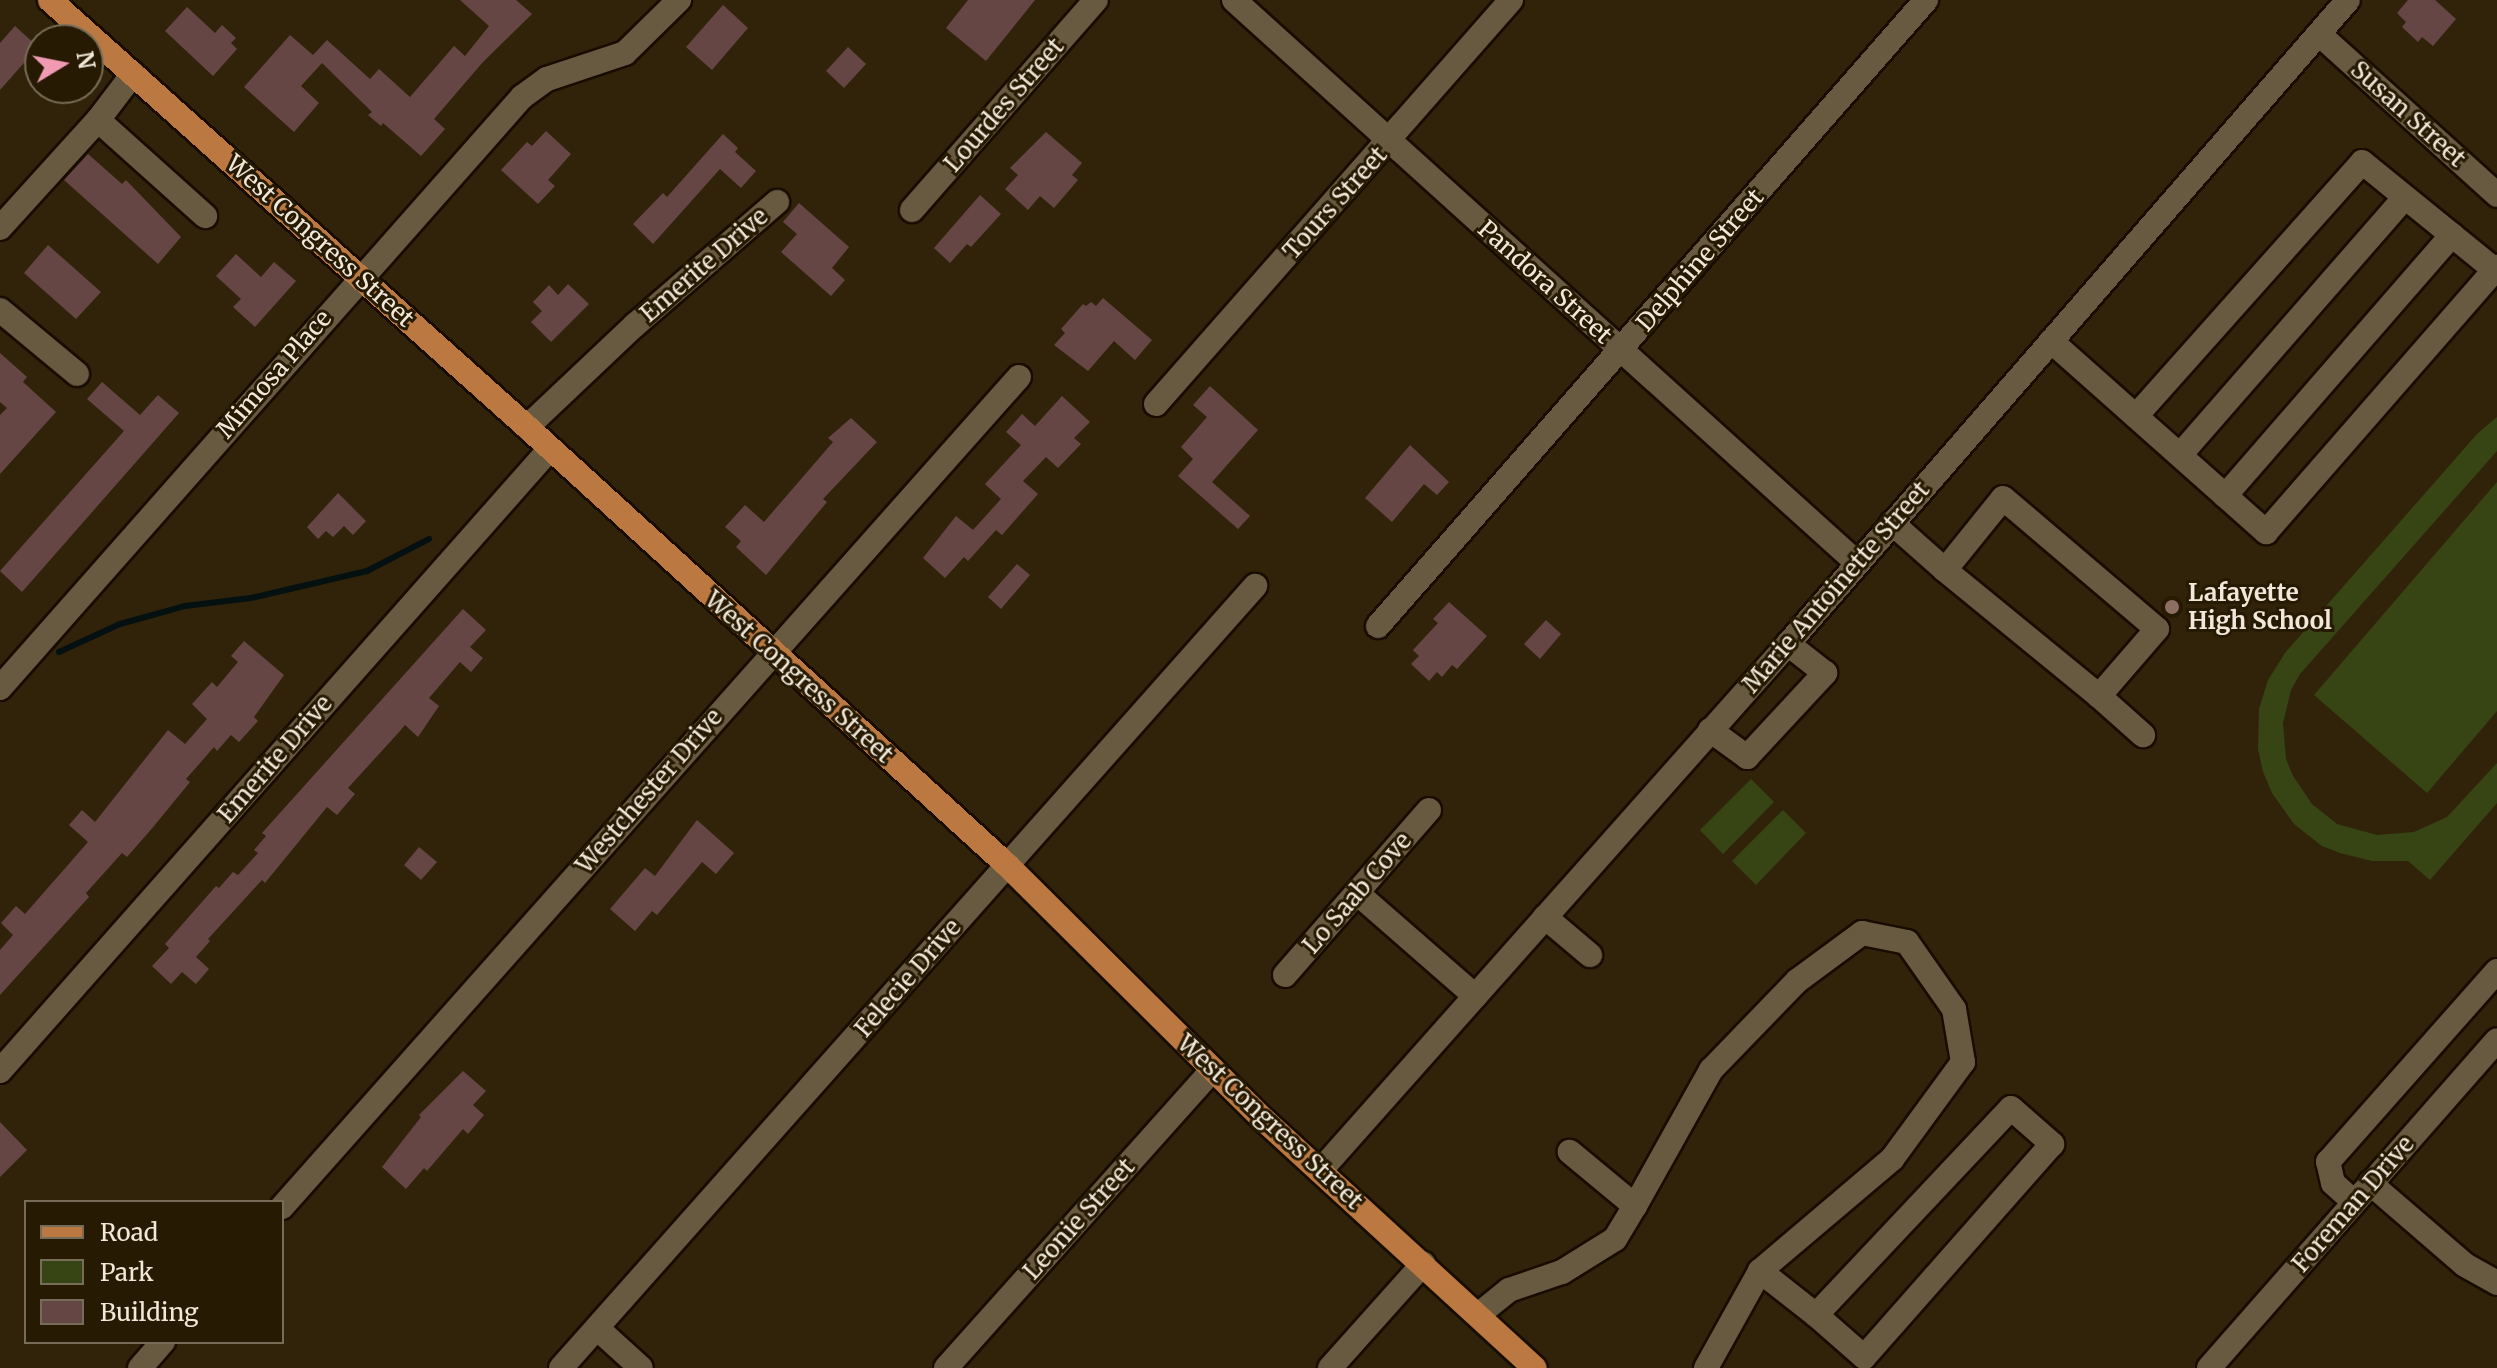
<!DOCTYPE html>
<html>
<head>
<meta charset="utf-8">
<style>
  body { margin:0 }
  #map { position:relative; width:2497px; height:1368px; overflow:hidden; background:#30230a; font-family:Merriweather,serif }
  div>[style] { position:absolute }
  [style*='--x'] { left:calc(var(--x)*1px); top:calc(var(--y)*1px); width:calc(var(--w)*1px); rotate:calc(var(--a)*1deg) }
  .green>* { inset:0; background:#374514 }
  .stream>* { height:6px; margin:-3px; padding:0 3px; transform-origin:3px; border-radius:3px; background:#051111 }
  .building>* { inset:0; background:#654644 }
  .roads { filter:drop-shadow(2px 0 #180c00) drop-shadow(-2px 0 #180c00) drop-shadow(0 2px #180c00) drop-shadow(0 -2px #180c00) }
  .minor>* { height:24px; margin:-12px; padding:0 12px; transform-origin:12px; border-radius:12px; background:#685a40 }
  .major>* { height:24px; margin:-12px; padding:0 12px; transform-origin:12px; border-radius:12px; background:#bb7941 }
  .dots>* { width:22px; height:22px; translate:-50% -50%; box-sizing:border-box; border:4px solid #261a02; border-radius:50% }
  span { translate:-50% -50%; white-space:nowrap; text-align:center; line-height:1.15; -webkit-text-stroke:6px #261a02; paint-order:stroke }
  .street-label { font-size:24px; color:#f1e8d9 }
  .poi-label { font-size:24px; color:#f1e8d9; font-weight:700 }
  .left { translate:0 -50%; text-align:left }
  .legend { position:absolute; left:24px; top:1200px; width:260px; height:144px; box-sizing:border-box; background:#261a02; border:2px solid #776c58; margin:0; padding:10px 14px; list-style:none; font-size:24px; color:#f1e8d9 }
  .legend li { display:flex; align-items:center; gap:16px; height:40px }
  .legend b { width:40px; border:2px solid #776c58 }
  .north { position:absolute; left:24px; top:24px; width:80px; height:80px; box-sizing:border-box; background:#261a02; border:2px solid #776c58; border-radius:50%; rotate:80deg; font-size:22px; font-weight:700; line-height:32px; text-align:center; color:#f1e8d9 }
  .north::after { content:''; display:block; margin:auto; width:28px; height:36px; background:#f19ab3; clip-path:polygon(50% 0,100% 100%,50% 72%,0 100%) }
</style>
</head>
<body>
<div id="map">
  <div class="green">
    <div style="clip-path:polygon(2497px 417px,2497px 451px,2300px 674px,2291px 690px,2283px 723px,2286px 759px,2293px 776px,2312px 804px,2337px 824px,2377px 835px,2414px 832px,2447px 817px,2497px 763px,2497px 803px,2430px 880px,2408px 861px,2372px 861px,2340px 853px,2322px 846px,2294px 824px,2272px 793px,2263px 772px,2258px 749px,2259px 709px,2268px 680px,2285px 653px,2477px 434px)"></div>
    <div style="clip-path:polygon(2497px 482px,2497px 711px,2427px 793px,2314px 695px)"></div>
    <div style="clip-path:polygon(1751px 779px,1774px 802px,1723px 854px,1700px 830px)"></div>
    <div style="clip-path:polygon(1783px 810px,1806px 833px,1756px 885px,1732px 861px)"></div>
  </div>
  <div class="stream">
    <div style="--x:59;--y:652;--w:67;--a:-24.7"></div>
    <div style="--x:120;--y:624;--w:67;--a:-15.5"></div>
    <div style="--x:185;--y:606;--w:66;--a:-6.9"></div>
    <div style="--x:251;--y:598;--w:119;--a:-13.1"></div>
    <div style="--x:367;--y:571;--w:70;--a:-27.3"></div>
  </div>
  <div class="building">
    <div style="clip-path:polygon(460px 0,516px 0,532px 14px,483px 62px,434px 119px,445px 129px,421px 156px,383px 123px,381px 126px,368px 115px,372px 112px,322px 63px,301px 86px,319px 103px,294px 132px,244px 87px,290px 35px,313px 55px,327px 40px,370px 79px,379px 69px,410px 97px,454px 46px,465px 56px,489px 26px)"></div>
    <div style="clip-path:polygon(968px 0,1035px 0,986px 61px,946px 28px)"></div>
    <div style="clip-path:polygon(2408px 0,2435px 0,2456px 19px,2433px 46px,2422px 37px,2418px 42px,2402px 27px,2406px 22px,2397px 13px)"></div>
    <div style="clip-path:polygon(723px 5px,748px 28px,712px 70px,686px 47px)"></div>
    <div style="clip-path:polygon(187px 7px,215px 33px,222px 25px,236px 38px,231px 43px,237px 49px,213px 76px,165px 31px)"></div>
    <div style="clip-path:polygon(15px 26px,38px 47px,0 90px,0 43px)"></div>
    <div style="clip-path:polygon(848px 47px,866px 64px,844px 88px,826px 71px)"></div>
    <div style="clip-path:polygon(546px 131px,571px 154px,548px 180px,555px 186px,538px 204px,501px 170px,527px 142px,532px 146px)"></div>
    <div style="clip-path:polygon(1046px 132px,1082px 163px,1072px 175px,1078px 180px,1054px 208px,1040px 196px,1028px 210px,1005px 189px,1018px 175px,1010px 168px)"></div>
    <div style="clip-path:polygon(723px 134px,738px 148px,735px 152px,756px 171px,741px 188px,720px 169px,653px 244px,633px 224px,663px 193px,667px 197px)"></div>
    <div style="clip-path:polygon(88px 154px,122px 184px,126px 180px,181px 237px,158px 264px,64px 180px)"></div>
    <div style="clip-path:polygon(980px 195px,1001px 214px,971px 247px,967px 244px,950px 263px,934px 248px)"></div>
    <div style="clip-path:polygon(799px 203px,849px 247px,832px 268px,845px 280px,831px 296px,781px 252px,797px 234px,783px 222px)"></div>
    <div style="clip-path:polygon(48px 245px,101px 292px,76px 319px,24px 273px)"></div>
    <div style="clip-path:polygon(236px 254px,261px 277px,274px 262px,296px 281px,255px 327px,233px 307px,241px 299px,216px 276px)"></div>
    <div style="clip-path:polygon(568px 284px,589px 304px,551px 342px,531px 322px,542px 311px,533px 302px,549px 285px,558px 295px)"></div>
    <div style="clip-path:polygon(1103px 298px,1152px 340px,1135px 360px,1114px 341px,1088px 371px,1054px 345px,1065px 333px,1061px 329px,1083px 304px,1086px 306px,1091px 302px,1096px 306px)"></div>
    <div style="clip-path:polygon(0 353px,27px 377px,23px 382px,56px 412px,0 474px,0 415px,7px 408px,0 402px)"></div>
    <div style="clip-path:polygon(102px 382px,140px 415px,158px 395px,179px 413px,22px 592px,0 571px,124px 431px,87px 399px)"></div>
    <div style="clip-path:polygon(1210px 386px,1258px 430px,1212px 482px,1250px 516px,1238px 529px,1178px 476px,1193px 459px,1181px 447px,1207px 417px,1193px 405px)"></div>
    <div style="clip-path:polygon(1062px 396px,1090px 422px,1074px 438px,1081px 444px,1058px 468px,1046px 457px,1023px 481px,1038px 494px,1002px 535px,996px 530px,968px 561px,964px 557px,945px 578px,923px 558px,956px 516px,973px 530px,1001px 499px,985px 484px,1021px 445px,1006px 432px,1022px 414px,1035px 426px)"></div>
    <div style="clip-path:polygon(851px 418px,877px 442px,823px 499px,827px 502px,766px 575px,736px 547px,741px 541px,725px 527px,745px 505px,764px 522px,833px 442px,828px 438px)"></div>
    <div style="clip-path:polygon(1410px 445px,1449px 482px,1437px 495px,1424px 484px,1392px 522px,1365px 498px)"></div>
    <div style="clip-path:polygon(338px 493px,366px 521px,353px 535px,344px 526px,333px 537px,326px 531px,318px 539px,307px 527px)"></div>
    <div style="clip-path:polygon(1017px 564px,1030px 575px,1001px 609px,988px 597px)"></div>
    <div style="clip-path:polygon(1449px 602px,1487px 636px,1457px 669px,1452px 665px,1442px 677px,1437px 672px,1429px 681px,1411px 664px,1419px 656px,1413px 650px,1438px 623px,1433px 619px)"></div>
    <div style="clip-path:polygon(463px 609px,486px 630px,470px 647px,483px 658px,471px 672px,460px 662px,429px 698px,439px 706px,418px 737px,405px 725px,400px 731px,348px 788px,355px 794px,337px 815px,327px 807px,265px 883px,262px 880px,208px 939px,210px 941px,196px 957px,209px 969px,196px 984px,182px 972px,171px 984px,152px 966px,169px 948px,165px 944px,216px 886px,219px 888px,233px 872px,238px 875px,258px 853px,254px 850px,266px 836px,262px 833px)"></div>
    <div style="clip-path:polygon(1546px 620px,1561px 634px,1540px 659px,1524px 644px)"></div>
    <div style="clip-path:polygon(244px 641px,284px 675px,254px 717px,258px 721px,239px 742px,231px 735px,217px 751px,214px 747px,186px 779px,190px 782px,154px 826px,127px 857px,122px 853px,86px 893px,89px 897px,0 995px,0 950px,13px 935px,1px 923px,16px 906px,25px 914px,88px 842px,69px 825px,82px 810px,95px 822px,168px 730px,185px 744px,207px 719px,192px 704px,212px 682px,217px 687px,238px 662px,231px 656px)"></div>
    <div style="clip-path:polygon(697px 820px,734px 853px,716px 874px,702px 862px,657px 915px,652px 911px,635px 931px,610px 909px,645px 868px,655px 876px)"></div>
    <div style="clip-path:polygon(419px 847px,437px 862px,421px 880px,404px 865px)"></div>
    <div style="clip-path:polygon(463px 1071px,486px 1091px,473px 1105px,484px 1115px,468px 1134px,463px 1129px,427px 1171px,424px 1168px,406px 1189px,382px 1167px,421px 1117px,419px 1115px)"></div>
    <div style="clip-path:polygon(0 1122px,27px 1150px,0 1177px)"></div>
  </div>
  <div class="roads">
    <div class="minor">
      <div style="--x:1234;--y:0;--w:840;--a:42.1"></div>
      <div style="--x:2319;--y:34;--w:240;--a:42.1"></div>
      <div style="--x:98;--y:120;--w:144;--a:41.9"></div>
      <div style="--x:912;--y:210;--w:279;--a:-48.8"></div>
      <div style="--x:0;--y:228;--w:146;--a:-47.8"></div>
      <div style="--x:98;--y:120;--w:58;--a:-52.7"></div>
      <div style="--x:0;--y:310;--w:100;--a:39.7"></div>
      <div style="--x:2051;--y:341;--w:288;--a:41.6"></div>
      <div style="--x:2266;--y:532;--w:352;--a:-48.9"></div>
      <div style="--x:1156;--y:404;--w:538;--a:-48.69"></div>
      <div style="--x:2136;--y:416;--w:340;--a:-48.3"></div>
      <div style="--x:2362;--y:162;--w:171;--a:39.1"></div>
      <div style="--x:527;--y:427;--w:149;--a:-43.4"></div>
      <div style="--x:635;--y:325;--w:188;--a:-40.9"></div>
      <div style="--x:2180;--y:455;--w:342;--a:-48.9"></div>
      <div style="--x:2225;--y:496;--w:346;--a:-49"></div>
      <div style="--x:1892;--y:523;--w:71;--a:41.6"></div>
      <div style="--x:1945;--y:570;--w:92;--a:-51.1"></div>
      <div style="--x:2003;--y:498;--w:202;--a:40.4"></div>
      <div style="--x:2157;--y:629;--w:89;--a:130.9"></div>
      <div style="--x:2099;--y:696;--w:59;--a:41.6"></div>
      <div style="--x:1945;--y:570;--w:199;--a:39.3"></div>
      <div style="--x:1378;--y:626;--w:832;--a:-48.8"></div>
      <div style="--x:0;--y:688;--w:789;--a:-48.55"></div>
      <div style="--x:522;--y:97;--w:31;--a:-36"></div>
      <div style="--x:547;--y:79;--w:82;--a:-18.4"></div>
      <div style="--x:625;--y:53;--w:76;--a:-44.5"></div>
      <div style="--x:1710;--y:730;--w:46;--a:36.1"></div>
      <div style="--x:1747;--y:757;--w:115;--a:-47.1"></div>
      <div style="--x:1825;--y:673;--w:47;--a:-141.9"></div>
      <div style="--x:1357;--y:893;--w:157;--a:41.1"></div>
      <div style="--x:1545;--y:917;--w:59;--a:40.2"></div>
      <div style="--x:1285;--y:975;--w:219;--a:-48.9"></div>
      <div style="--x:0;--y:1071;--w:830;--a:-48.52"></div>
      <div style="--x:2011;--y:1108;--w:55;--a:41.3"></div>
      <div style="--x:2052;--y:1144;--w:284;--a:131.4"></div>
      <div style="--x:1864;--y:1357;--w:64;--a:-138.8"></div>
      <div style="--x:1816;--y:1315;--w:284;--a:-46.7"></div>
      <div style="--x:1320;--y:1171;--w:705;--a:-48.39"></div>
      <div style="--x:1788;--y:644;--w:853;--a:-48.99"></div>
      <div style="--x:2370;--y:1183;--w:125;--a:40.8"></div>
      <div style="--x:2465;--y:1265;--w:37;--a:29"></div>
      <div style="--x:2354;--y:1202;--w:28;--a:-138"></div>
      <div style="--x:2333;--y:1183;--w:22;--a:-103"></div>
      <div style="--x:2328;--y:1162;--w:255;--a:-48.5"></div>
      <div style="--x:1635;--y:1206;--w:156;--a:-60.8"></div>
      <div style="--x:1711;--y:1070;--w:124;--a:-46"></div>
      <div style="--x:1797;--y:981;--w:81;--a:-36.4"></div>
      <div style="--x:1862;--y:933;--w:46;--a:11.3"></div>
      <div style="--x:1907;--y:942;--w:82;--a:55"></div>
      <div style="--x:1954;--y:1009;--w:54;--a:80.4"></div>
      <div style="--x:1963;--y:1062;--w:120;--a:126.2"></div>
      <div style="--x:1892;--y:1159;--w:173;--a:139.7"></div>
      <div style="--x:1760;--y:1271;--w:111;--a:119.1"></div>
      <div style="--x:282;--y:1207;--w:1110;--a:-48.4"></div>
      <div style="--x:1760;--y:1271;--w:71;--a:38.2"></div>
      <div style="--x:1478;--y:1315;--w:40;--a:-39"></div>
      <div style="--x:1509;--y:1290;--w:56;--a:-18.8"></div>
      <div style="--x:1562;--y:1272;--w:62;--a:-31.9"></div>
      <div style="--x:1615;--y:1239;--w:39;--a:-59"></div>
      <div style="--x:1635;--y:1206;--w:85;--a:-140.3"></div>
      <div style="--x:597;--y:1328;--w:59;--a:42.3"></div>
      <div style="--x:140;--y:1368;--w:35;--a:-49"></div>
      <div style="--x:561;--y:1368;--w:1046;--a:-48.41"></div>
      <div style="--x:946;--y:1368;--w:399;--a:-48.2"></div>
      <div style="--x:1330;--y:1368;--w:140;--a:-48.2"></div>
      <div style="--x:2209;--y:1368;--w:436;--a:-48.7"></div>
    </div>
    <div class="major">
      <div style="--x:50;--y:0;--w:640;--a:41.83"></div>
      <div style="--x:527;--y:427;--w:650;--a:42.38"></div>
      <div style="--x:1007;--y:865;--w:362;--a:44.8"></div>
      <div style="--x:1264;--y:1120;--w:367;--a:42.5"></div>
    </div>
  </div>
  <div class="dots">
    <div style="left:2172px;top:607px;background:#8d6e63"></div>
  </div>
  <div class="street-label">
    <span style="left:1004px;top:105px;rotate:-49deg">Lourdes Street</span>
    <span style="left:2408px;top:114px;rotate:42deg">Susan Street</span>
    <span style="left:1335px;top:203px;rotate:-48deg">Tours Street</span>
    <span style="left:320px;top:241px;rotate:42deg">West Congress Street</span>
    <span style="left:1700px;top:260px;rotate:-49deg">Delphine Street</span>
    <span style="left:704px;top:265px;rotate:-41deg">Emerite Drive</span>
    <span style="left:1545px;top:282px;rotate:42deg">Pandora Street</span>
    <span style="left:274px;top:374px;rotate:-49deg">Mimosa Place</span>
    <span style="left:1836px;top:587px;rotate:-49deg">Marie Antoinette Street</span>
    <span style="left:799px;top:677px;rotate:42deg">West Congress Street</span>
    <span style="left:275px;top:759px;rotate:-49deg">Emerite Drive</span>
    <span style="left:649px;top:791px;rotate:-49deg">Westchester Drive</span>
    <span style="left:1357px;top:893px;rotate:-49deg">Lo Saab Cove</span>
    <span style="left:908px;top:978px;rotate:-49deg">Felecie Drive</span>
    <span style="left:1270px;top:1122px;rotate:43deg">West Congress Street</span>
    <span style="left:2353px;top:1204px;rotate:-49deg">Foreman Drive</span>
    <span style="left:1079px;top:1219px;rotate:-48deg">Leonie Street</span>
  </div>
  <div class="poi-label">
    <span class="left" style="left:2188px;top:607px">Lafayette<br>High School</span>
  </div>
  <ul class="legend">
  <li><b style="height:10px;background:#bb7941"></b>Road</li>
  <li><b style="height:22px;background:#374514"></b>Park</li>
  <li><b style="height:22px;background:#654644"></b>Building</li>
  </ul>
  <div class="north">N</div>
</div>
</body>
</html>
